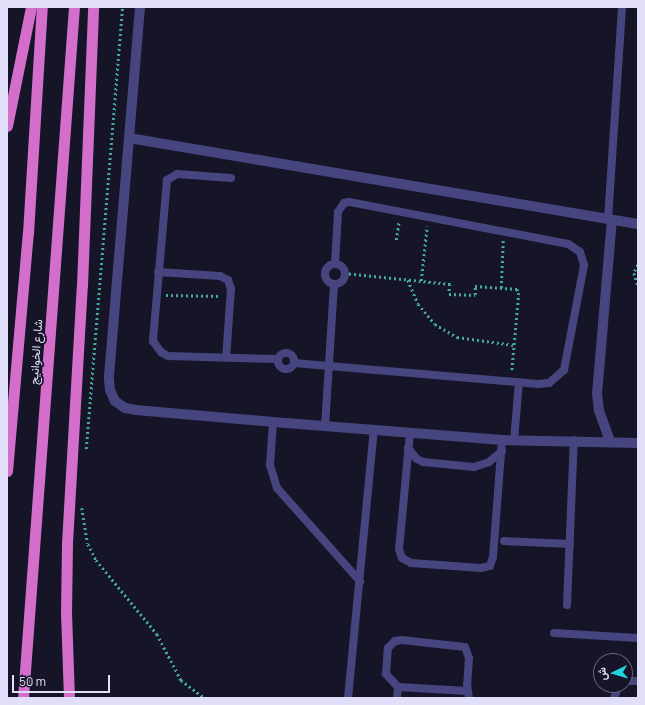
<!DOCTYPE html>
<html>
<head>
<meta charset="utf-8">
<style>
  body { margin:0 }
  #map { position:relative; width:645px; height:705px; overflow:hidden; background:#161427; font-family:Manrope,Vazirmatn,sans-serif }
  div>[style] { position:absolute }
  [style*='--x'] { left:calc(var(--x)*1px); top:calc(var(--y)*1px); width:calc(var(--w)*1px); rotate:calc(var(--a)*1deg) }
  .path>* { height:2.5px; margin-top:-1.25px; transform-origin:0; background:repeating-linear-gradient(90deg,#41aba2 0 2px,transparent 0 5px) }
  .service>* { height:8px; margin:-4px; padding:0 4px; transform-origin:4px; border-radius:4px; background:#46457f }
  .service>.ring { margin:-4px; padding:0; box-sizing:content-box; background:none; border:8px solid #46457f; border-radius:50% }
  .minor>* { height:10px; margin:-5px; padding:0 5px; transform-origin:5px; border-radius:5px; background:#46457f }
  .trunk>* { height:11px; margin:-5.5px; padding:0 5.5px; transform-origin:5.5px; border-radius:5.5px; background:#d36eca }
  span { translate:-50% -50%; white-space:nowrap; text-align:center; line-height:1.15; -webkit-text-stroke:3.5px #161427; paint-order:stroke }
  .street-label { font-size:12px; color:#e1defa }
  .frame { position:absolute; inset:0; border:8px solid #e1defa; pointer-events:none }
  .north { position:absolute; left:593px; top:653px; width:40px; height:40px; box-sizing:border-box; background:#161427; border:1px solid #67657b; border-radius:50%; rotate:265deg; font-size:11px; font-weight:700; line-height:16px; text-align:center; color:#e1defa }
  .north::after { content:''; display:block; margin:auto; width:14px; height:18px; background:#24d1e0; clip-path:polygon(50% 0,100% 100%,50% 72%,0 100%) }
  .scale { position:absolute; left:12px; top:675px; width:98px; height:18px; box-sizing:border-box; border:2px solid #e1defa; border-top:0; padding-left:5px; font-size:12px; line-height:14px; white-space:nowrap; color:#e1defa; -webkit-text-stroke:3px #161427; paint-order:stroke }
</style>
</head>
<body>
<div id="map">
  <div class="path">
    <div style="--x:396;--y:240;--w:18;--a:-81"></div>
    <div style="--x:638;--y:265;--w:9;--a:117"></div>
    <div style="--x:634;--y:273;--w:13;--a:72"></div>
    <div style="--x:344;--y:273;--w:107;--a:5.9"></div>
    <div style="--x:450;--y:284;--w:10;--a:96"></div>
    <div style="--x:449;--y:294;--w:26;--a:2"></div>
    <div style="--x:475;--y:295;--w:9;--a:-90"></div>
    <div style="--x:475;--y:286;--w:42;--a:4.1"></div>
    <div style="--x:517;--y:289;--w:4;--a:63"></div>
    <div style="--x:519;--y:293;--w:78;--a:95.1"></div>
    <div style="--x:408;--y:280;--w:26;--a:67"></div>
    <div style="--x:418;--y:304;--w:26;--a:50"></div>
    <div style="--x:435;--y:324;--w:26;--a:31"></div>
    <div style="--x:457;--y:337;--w:58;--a:8"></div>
    <div style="--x:421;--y:281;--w:55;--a:-83.8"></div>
    <div style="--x:501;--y:288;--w:48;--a:-87.6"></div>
    <div style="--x:166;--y:295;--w:55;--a:1"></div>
    <div style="--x:86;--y:449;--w:443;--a:-85.3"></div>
    <div style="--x:82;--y:508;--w:36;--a:81"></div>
    <div style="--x:88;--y:544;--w:18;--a:63"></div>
    <div style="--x:96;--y:560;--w:96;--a:50.5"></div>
    <div style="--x:157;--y:634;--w:52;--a:62.4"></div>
    <div style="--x:181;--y:680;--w:30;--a:37"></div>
  </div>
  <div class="service">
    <div style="--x:231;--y:178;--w:54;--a:-175.8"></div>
    <div style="--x:177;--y:174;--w:12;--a:149"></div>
    <div style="--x:167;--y:180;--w:162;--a:95"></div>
    <div style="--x:153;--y:341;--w:14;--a:54"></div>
    <div style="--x:161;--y:352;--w:8;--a:30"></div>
    <div style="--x:168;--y:356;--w:110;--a:1.6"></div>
    <div style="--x:608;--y:219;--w:212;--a:-86.2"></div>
    <div class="ring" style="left:325px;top:264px;width:12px;height:12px"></div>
    <div style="--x:158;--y:272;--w:62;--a:3.7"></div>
    <div style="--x:220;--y:276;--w:9;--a:27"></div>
    <div style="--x:228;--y:280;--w:9;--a:72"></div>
    <div style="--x:231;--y:289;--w:69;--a:94.1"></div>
    <div class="ring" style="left:278px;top:353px;width:8px;height:8px"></div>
    <div style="--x:294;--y:363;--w:245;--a:4.9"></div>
    <div style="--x:538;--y:384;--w:11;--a:-5"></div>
    <div style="--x:549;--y:383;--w:20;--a:-41"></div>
    <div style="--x:564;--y:370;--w:107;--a:-79.2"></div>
    <div style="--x:584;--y:265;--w:14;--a:-107"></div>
    <div style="--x:580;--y:252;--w:14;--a:-146"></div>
    <div style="--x:568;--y:244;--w:223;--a:-169.1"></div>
    <div style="--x:349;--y:202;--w:5;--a:169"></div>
    <div style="--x:344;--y:203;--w:11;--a:124"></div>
    <div style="--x:338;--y:212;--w:52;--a:93.3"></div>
    <div style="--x:273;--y:422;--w:43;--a:94"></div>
    <div style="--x:270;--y:465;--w:24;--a:73"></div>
    <div style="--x:277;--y:488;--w:125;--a:48.3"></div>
    <div style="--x:325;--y:427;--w:143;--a:-86.4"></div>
    <div style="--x:410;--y:433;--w:117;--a:95.4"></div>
    <div style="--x:399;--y:549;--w:9;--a:72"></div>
    <div style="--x:402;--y:558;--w:10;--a:29"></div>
    <div style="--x:411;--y:563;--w:70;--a:4.1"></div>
    <div style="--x:481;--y:568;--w:9;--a:-13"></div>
    <div style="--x:490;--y:566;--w:9;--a:-72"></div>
    <div style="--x:493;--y:557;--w:117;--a:-85.6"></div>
    <div style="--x:514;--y:441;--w:59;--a:-85.2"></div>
    <div style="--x:408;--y:448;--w:14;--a:51"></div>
    <div style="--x:417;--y:459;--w:7;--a:27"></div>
    <div style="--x:423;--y:462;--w:51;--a:5.6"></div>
    <div style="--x:474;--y:467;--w:16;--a:-18"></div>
    <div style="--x:489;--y:462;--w:17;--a:-40"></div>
    <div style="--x:504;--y:541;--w:66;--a:2.6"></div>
    <div style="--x:567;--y:605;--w:165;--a:-87.6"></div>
    <div style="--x:554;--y:633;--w:84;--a:3.4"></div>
    <div style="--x:625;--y:681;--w:13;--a:0"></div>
    <div style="--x:467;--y:691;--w:69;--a:-176.7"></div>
    <div style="--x:398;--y:687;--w:18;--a:-133"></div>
    <div style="--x:386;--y:674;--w:26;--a:-86"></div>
    <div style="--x:388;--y:648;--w:10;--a:-45"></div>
    <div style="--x:395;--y:641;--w:7;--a:-8"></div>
    <div style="--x:402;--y:640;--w:63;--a:6.3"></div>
    <div style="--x:465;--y:647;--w:12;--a:70"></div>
    <div style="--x:469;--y:658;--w:26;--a:94"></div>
    <div style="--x:467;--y:684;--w:14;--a:82"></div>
    <div style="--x:348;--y:698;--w:269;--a:-84.5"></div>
    <div style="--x:397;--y:698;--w:11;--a:-85"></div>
    <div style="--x:614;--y:698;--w:14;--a:-69"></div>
  </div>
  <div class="minor">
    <div style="--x:140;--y:7;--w:373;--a:94.8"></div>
    <div style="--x:109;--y:379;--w:11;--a:85"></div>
    <div style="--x:110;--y:390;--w:12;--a:66"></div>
    <div style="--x:115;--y:401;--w:12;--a:35"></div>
    <div style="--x:125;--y:408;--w:11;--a:10"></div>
    <div style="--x:136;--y:410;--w:138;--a:5"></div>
    <div style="--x:273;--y:422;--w:230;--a:4.5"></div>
    <div style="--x:502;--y:440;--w:136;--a:1.3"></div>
    <div style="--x:129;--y:138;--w:516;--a:9.59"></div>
    <div style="--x:610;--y:441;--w:33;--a:-110"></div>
    <div style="--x:599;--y:410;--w:16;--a:-97"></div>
    <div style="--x:597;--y:394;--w:175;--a:-85.1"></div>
  </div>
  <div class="trunk">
    <div style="--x:7;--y:126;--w:121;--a:-78.6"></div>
    <div style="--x:7;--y:471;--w:239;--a:-85"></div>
    <div style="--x:28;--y:233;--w:226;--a:-86.5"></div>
    <div style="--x:23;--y:698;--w:693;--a:-85.78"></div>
    <div style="--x:69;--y:698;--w:84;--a:-92"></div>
    <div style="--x:66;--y:614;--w:71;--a:-89.2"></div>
    <div style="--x:67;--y:543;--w:258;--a:-86.7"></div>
    <div style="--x:82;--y:285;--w:278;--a:-87.7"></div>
  </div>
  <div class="street-label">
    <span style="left:36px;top:352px;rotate:-86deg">شارع الخوانيج</span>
  </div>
  <div class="frame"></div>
  <div class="north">ش</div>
  <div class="scale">50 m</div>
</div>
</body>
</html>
